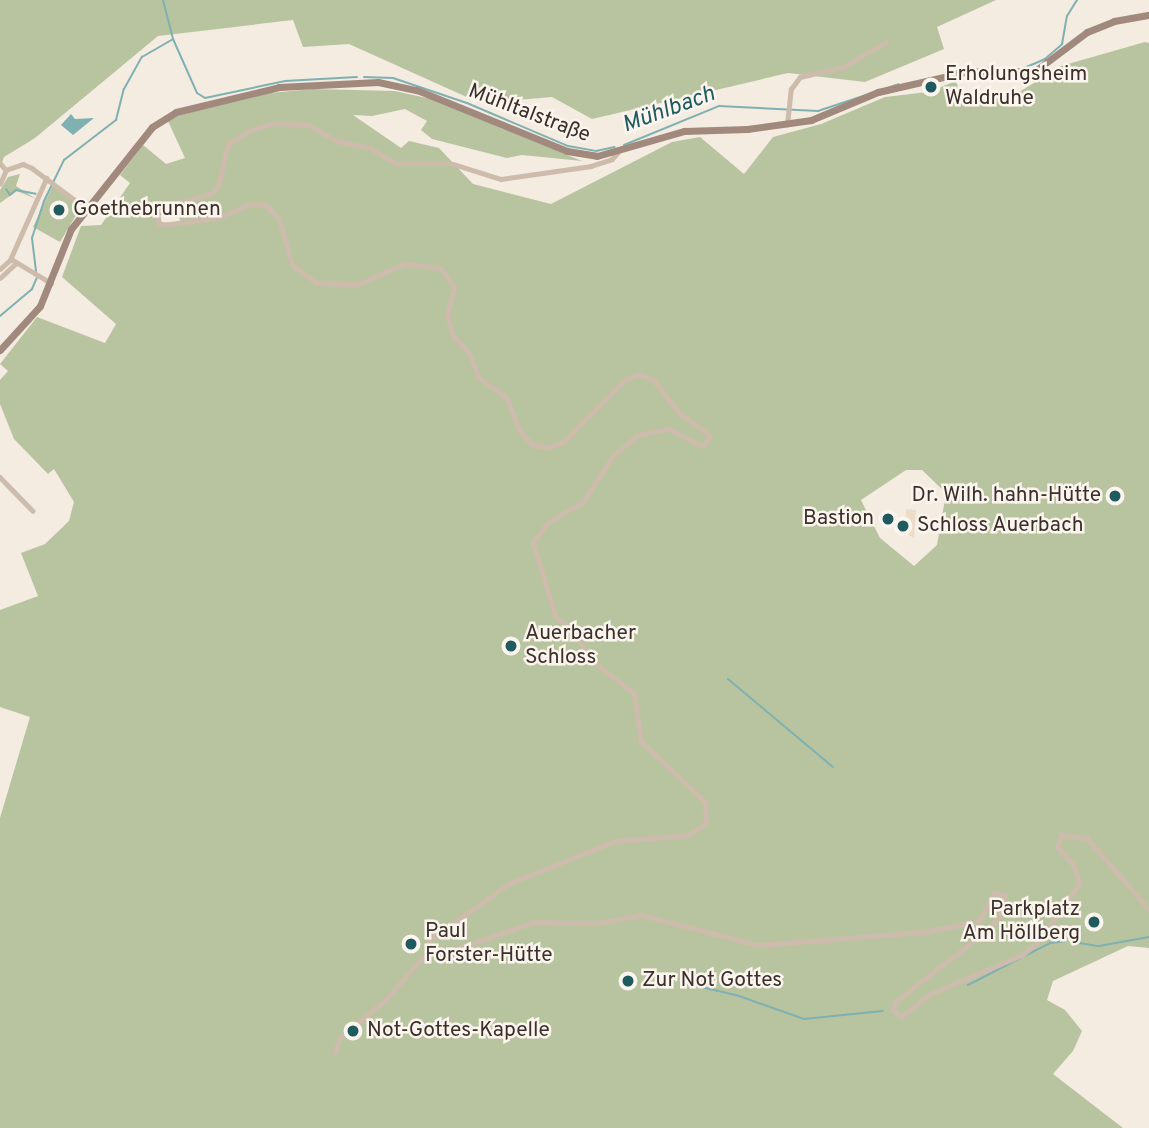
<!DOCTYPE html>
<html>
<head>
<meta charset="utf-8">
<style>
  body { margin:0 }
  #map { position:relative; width:1149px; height:1128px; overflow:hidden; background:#f4ebe1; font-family:Overpass,sans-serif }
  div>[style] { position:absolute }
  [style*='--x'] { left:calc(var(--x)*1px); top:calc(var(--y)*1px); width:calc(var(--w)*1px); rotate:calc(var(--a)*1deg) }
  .green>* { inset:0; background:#b8c4a0 }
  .plaza>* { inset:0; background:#ecdcc8 }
  .water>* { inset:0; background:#7fb0b2 }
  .stream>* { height:2px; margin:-1px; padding:0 1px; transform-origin:1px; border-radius:1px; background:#7fb0b2 }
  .street>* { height:4.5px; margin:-2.25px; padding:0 2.25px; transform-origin:2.25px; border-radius:2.25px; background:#cdbbac }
  .secondary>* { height:7px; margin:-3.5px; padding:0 3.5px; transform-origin:3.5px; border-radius:3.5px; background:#a18a7d }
  .dots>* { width:19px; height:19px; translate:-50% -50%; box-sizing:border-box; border:4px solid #fbf5ee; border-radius:50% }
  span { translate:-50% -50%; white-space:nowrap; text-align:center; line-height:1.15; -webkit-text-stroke:5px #fbf5ee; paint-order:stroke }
  .poi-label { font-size:21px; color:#3b302b }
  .left { translate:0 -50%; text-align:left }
  .right { translate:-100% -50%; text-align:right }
  .street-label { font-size:21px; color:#3b302b }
  .water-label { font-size:23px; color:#1f5a5e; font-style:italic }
</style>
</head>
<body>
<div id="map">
  <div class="green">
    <div style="clip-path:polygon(0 0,996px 0,937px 27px,944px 49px,865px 82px,788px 73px,592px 119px,552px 97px,480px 103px,349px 44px,303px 47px,293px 20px,158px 36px,35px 138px,4px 157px,0 168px)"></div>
    <div style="clip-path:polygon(evenodd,1145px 42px,1149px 43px,1149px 948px,1128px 946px,1053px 981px,1047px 1000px,1065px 1010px,1082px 1031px,1073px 1051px,1053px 1074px,1123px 1128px,0 1128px,0 818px,30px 717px,0 707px,0 610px,38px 596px,21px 553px,45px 544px,69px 521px,74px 502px,54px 469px,48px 474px,14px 439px,0 404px,0 380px,8px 371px,0 364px,37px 317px,105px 343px,116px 324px,62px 277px,81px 226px,101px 225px,130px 183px,120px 175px,143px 145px,166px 164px,185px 158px,167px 119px,250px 95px,313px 89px,395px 91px,431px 99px,582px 161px,522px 155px,507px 158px,432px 139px,421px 130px,427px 121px,405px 109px,372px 116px,353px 115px,401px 148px,409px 141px,439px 148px,473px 184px,551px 204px,672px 142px,700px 137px,744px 174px,773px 137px,821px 124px,885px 97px,928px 92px,956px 81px,962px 99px,1011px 97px,1061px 66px,1145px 42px,174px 202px,181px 223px,158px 226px,156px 211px,174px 202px,1145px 42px,906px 470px,922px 470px,946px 493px,937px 545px,914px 566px,880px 538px,861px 500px,906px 470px)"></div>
    <div style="clip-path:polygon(20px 174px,16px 186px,36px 199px,17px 191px,0 203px,0 190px,8px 177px)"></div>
    <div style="clip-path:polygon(53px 185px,81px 207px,60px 242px,33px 227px)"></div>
  </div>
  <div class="plaza">
    <div style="clip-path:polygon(906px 509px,916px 510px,914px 538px,889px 524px,906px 516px)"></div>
  </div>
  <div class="water">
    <div style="clip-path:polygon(71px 114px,75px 119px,94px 118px,73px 135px,61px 125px)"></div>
  </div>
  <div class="stream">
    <div style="--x:163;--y:0;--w:40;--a:75.6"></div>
    <div style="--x:1024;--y:68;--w:23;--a:-23"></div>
    <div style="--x:1045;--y:59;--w:23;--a:-41"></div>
    <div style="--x:1062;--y:44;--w:28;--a:-80"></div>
    <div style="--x:1067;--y:16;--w:19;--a:-58"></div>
    <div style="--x:955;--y:71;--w:39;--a:-4"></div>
    <div style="--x:364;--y:77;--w:29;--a:2"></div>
    <div style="--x:393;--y:78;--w:78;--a:18.7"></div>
    <div style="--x:467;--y:103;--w:110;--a:23.1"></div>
    <div style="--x:568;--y:146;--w:28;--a:10"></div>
    <div style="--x:596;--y:151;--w:19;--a:-12"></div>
    <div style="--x:624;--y:145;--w:103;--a:-22.3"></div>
    <div style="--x:719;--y:106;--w:99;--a:2.9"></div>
    <div style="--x:818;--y:111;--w:85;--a:-18.4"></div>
    <div style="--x:6;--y:189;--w:7;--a:56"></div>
    <div style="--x:10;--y:195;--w:8;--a:-40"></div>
    <div style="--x:16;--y:190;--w:20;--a:11"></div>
    <div style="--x:36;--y:271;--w:33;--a:-97"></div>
    <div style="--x:32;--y:238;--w:39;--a:-72"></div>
    <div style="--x:44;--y:201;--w:46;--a:-64"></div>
    <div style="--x:64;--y:160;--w:66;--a:-37.6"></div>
    <div style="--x:116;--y:120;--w:32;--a:-76"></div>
    <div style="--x:124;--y:89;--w:37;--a:-61"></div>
    <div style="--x:142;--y:57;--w:36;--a:-30"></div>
    <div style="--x:173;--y:39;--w:59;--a:66"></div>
    <div style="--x:197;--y:93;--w:9;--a:32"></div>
    <div style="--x:205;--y:98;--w:82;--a:-12"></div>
    <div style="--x:285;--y:81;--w:72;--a:-3.2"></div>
    <div style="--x:0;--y:316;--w:42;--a:-40.2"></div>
    <div style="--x:32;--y:289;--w:13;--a:-67"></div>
    <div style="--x:728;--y:679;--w:137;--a:40"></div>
    <div style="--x:1079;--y:943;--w:20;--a:9"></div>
    <div style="--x:1099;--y:946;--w:51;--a:-10.2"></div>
    <div style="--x:684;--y:983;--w:53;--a:13"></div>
    <div style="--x:736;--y:995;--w:72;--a:19.4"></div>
    <div style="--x:804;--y:1019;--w:79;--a:-5.8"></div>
    <div style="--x:968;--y:985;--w:92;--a:-27.1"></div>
    <div style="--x:1050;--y:943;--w:16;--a:-7"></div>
  </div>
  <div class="street">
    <div style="--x:787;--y:125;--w:36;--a:-84"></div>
    <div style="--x:791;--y:89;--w:15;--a:-53"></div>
    <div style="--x:800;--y:77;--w:44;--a:-13.1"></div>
    <div style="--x:843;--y:67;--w:50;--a:-30.2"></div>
    <div style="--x:0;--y:163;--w:9;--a:49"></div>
    <div style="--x:6;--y:170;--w:18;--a:-19"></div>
    <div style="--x:23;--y:164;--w:10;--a:24"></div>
    <div style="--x:32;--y:168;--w:69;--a:36.7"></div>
    <div style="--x:47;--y:178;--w:89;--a:114"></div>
    <div style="--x:11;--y:259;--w:47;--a:31"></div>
    <div style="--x:0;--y:184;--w:15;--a:-67"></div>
    <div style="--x:0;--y:269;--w:15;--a:-42"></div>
    <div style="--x:0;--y:278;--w:22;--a:-43"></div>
    <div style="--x:0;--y:477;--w:47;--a:45.9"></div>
    <div style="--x:428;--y:952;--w:12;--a:-85"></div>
    <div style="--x:429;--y:940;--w:99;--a:-35.1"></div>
    <div style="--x:510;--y:883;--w:113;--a:-21.8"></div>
    <div style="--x:615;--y:841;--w:74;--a:-4.6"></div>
    <div style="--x:689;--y:835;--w:21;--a:-35"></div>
    <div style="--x:706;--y:823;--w:21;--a:-93"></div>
    <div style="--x:705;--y:802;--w:88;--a:-136.8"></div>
    <div style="--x:641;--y:742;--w:49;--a:-98.3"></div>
    <div style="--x:634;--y:694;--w:53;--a:-141.8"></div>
    <div style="--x:592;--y:661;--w:36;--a:-124"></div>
    <div style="--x:572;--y:631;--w:23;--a:-139"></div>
    <div style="--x:555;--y:616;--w:76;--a:-106.8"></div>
    <div style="--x:533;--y:543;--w:24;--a:-55"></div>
    <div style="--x:547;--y:523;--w:42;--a:-30.3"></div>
    <div style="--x:583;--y:502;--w:54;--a:-57.2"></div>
    <div style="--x:612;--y:457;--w:33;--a:-41"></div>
    <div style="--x:637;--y:435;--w:33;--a:-11"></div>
    <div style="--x:669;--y:429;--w:38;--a:27"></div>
    <div style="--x:703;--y:446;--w:12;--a:-55"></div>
    <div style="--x:710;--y:436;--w:40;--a:-143"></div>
    <div style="--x:678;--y:412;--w:41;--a:-128"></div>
    <div style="--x:653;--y:380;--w:15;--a:-160"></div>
    <div style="--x:639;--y:375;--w:14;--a:159"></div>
    <div style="--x:626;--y:380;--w:88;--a:135"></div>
    <div style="--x:564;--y:442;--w:16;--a:158"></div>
    <div style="--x:549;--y:448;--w:17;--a:-170"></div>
    <div style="--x:532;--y:445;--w:20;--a:-131"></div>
    <div style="--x:519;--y:430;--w:33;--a:-111"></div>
    <div style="--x:507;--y:399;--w:35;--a:-143"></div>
    <div style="--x:479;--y:378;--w:27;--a:-112"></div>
    <div style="--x:469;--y:353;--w:25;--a:-133"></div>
    <div style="--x:452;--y:335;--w:22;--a:-103"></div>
    <div style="--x:447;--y:314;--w:28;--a:-75"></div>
    <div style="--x:454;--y:287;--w:22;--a:-126"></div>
    <div style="--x:441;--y:269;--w:36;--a:-172"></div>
    <div style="--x:405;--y:264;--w:51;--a:155.9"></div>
    <div style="--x:358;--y:285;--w:42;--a:-177.3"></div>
    <div style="--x:316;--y:283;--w:30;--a:-143"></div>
    <div style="--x:292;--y:265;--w:48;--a:-105.8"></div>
    <div style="--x:279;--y:219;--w:20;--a:-135"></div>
    <div style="--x:265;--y:205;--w:16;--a:180"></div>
    <div style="--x:249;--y:205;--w:34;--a:157"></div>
    <div style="--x:218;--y:218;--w:51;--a:172.2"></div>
    <div style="--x:167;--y:225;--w:8;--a:-173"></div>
    <div style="--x:159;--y:224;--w:10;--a:-101"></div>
    <div style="--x:157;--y:214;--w:13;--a:-39"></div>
    <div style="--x:167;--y:206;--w:47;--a:-16.1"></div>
    <div style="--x:212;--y:193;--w:9;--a:-49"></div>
    <div style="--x:218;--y:186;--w:43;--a:-76.6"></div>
    <div style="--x:228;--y:144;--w:25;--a:-32"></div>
    <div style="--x:249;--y:131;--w:26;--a:-18"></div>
    <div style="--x:274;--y:123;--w:35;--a:3"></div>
    <div style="--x:309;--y:125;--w:32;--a:30"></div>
    <div style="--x:337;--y:141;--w:34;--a:12"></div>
    <div style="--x:370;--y:148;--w:31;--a:31"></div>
    <div style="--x:397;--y:164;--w:56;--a:0"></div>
    <div style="--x:453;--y:164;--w:50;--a:17.4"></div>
    <div style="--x:501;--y:179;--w:91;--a:-8.2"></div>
    <div style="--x:591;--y:166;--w:22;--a:-18"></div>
    <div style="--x:612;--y:159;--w:9;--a:-49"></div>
    <div style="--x:428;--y:952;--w:19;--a:0"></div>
    <div style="--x:447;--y:952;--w:92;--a:-19"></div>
    <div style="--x:534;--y:922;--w:63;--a:0.9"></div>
    <div style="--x:597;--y:923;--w:46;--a:-10.1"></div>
    <div style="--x:642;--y:915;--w:120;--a:14.5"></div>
    <div style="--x:758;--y:945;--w:167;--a:-4.5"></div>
    <div style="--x:924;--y:932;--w:56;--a:-11.3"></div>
    <div style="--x:979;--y:921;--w:32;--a:-62"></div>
    <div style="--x:994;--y:893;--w:11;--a:10"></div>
    <div style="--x:1005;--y:895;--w:12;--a:85"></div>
    <div style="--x:1006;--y:907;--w:27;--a:126"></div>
    <div style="--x:990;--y:929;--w:119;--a:142.2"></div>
    <div style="--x:896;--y:1002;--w:9;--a:111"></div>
    <div style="--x:893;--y:1010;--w:11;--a:41"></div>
    <div style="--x:901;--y:1017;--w:37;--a:-38"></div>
    <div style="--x:930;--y:994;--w:100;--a:-23"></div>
    <div style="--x:1022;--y:955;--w:19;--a:-39"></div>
    <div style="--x:1037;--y:943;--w:72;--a:-54.6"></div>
    <div style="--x:1079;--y:884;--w:19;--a:-106"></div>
    <div style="--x:1074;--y:866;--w:25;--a:-133"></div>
    <div style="--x:1057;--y:848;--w:14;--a:-73"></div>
    <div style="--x:1061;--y:835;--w:26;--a:7"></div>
    <div style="--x:1087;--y:838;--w:94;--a:48.9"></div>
    <div style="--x:334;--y:1053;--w:16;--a:-68"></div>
    <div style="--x:340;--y:1038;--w:59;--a:-40.2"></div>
    <div style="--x:385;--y:1000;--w:64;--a:-48.1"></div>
  </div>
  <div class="secondary">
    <div style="--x:0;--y:350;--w:59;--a:-47.7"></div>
    <div style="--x:40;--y:306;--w:83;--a:-68.1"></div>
    <div style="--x:71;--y:229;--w:130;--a:-51.5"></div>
    <div style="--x:152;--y:127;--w:28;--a:-32"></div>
    <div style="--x:176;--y:112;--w:106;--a:-13.6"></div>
    <div style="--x:279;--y:87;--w:99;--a:-2.9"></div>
    <div style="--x:378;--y:82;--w:40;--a:12"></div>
    <div style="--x:417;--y:90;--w:162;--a:22.1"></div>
    <div style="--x:567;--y:151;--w:30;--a:9"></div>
    <div style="--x:597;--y:156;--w:91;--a:-16"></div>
    <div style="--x:684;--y:131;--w:63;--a:-1.8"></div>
    <div style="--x:747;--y:129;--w:65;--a:-8"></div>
    <div style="--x:811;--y:120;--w:73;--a:-22.7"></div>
    <div style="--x:878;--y:92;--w:89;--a:-12.9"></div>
    <div style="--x:965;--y:72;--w:70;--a:-0.8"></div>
    <div style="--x:1035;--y:71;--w:65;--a:-36.9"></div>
    <div style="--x:1087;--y:32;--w:29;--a:-22"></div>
    <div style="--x:1114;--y:21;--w:36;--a:-10"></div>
  </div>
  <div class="dots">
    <div style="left:931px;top:87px;background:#1f5a5e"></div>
    <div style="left:59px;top:210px;background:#1f5a5e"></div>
    <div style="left:1115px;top:496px;background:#1f5a5e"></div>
    <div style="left:888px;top:519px;background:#1f5a5e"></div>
    <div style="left:903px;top:526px;background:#1f5a5e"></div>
    <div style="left:511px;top:646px;background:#1f5a5e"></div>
    <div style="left:1094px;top:922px;background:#1f5a5e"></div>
    <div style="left:411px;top:944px;background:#1f5a5e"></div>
    <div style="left:628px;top:981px;background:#1f5a5e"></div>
    <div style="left:353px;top:1031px;background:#1f5a5e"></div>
  </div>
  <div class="poi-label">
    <span class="left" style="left:945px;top:87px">Erholungsheim<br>Waldruhe</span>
    <span class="left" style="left:73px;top:210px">Goethebrunnen</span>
    <span class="right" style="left:1101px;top:496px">Dr. Wilh. hahn-Hütte</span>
    <span class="right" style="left:874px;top:519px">Bastion</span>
    <span class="left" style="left:917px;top:526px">Schloss Auerbach</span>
    <span class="left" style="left:525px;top:646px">Auerbacher<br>Schloss</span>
    <span class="right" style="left:1080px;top:922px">Parkplatz<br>Am Höllberg</span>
    <span class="left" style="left:425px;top:944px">Paul<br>Forster-Hütte</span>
    <span class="left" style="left:642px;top:981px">Zur Not Gottes</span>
    <span class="left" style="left:367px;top:1031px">Not-Gottes-Kapelle</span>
  </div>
  <div class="street-label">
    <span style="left:529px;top:114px;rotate:21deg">Mühltalstraße</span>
  </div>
  <div class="water-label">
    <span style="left:669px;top:111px;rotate:-20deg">Mühlbach</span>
  </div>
</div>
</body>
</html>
